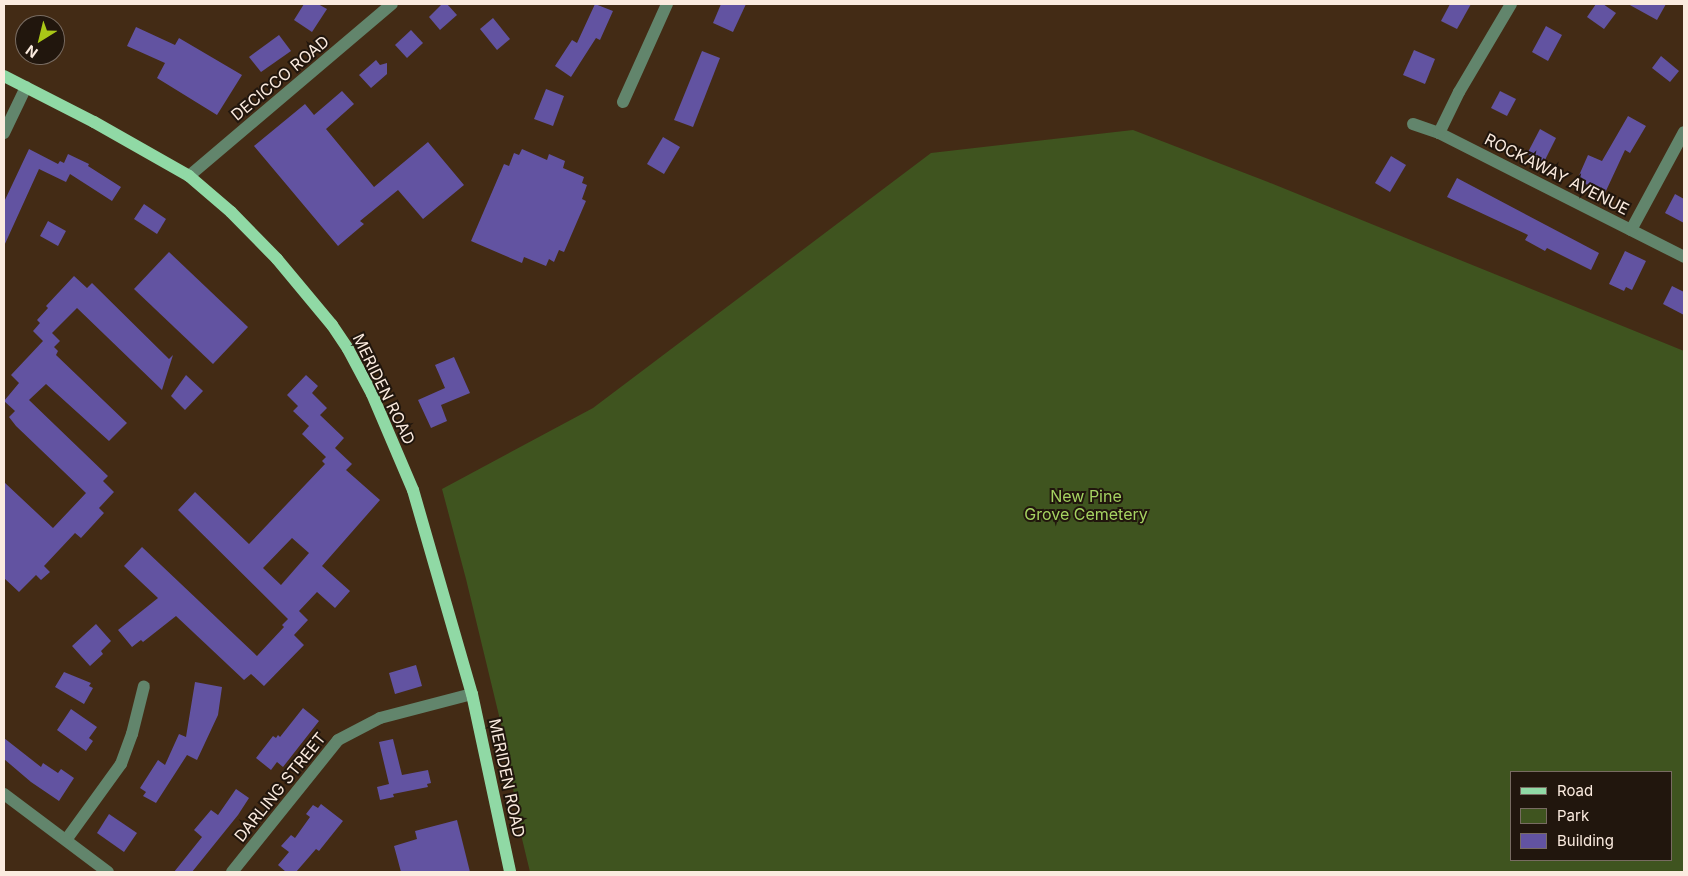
<!DOCTYPE html>
<html>
<head>
<meta charset="utf-8">
<style>
  body { margin:0 }
  #map { position:relative; width:1688px; height:876px; overflow:hidden; background:#432b15; font-family:Inter,sans-serif }
  div>[style] { position:absolute }
  [style*='--x'] { left:calc(var(--x)*1px); top:calc(var(--y)*1px); width:calc(var(--w)*1px); rotate:calc(var(--a)*1deg) }
  .green>* { inset:0; background:#3f541f }
  .building>* { inset:0; background:#6253a1 }
  .minor>* { height:12px; margin:-6px; padding:0 6px; transform-origin:6px; border-radius:6px; background:#62856c }
  .major>* { height:12px; margin:-6px; padding:0 6px; transform-origin:6px; border-radius:6px; background:#90d9a5 }
  span { translate:-50% -50%; white-space:nowrap; text-align:center; line-height:1.15; -webkit-text-stroke:4px #21160d; paint-order:stroke }
  .street-label { font-size:16px; color:#fbebdf }
  .park-label { font-size:16px; color:#a5d361 }
  .frame { position:absolute; inset:0; border:5px solid #fbebdf; pointer-events:none }
  .legend { position:absolute; left:1510px; top:771px; width:162px; height:90px; box-sizing:border-box; background:#21160d; border:1px solid #786b61; margin:0; padding:6px 9px; list-style:none; font-size:15px; color:#fbebdf }
  .legend li { display:flex; align-items:center; gap:10px; height:25px }
  .legend b { width:25px; border:1px solid #786b61 }
  .north { position:absolute; left:15px; top:15px; width:50px; height:50px; box-sizing:border-box; background:#21160d; border:1px solid #786b61; border-radius:50%; rotate:216deg; font-size:14px; font-weight:700; line-height:20px; text-align:center; color:#fbebdf }
  .north::after { content:''; display:block; margin:auto; width:18px; height:22px; background:#aac717; clip-path:polygon(50% 0,100% 100%,50% 72%,0 100%) }
</style>
</head>
<body>
<div id="map">
  <div class="green">
    <div style="clip-path:polygon(evenodd,1133px 130px,1268px 182px,1684px 351px,1684px 872px,530px 872px,517px 818px,509px 757px,466px 579px,442px 489px,593px 408px,931px 153px,1133px 130px,1512px 772px,1672px 772px,1672px 860px,1512px 860px,1512px 772px)"></div>
  </div>
  <div class="building">
    <div style="clip-path:polygon(304px 4px,318px 4px,327px 9px,312px 32px,294px 20px)"></div>
    <div style="clip-path:polygon(442px 4px,447px 4px,457px 15px,440px 30px,429px 17px)"></div>
    <div style="clip-path:polygon(595px 4px,613px 11px,600px 40px,596px 38px,571px 77px,555px 66px,572px 40px,577px 43px)"></div>
    <div style="clip-path:polygon(721px 4px,746px 4px,733px 32px,713px 23px)"></div>
    <div style="clip-path:polygon(1450px 4px,1471px 4px,1457px 29px,1441px 21px)"></div>
    <div style="clip-path:polygon(1596px 4px,1603px 4px,1616px 13px,1604px 29px,1587px 17px)"></div>
    <div style="clip-path:polygon(1628px 4px,1666px 4px,1657px 20px)"></div>
    <div style="clip-path:polygon(493px 18px,510px 39px,497px 50px,480px 29px)"></div>
    <div style="clip-path:polygon(1546px 26px,1562px 35px,1548px 61px,1532px 52px)"></div>
    <div style="clip-path:polygon(136px 27px,175px 45px,179px 38px,242px 75px,217px 115px,157px 78px,165px 63px,127px 46px)"></div>
    <div style="clip-path:polygon(411px 30px,423px 43px,407px 58px,395px 45px)"></div>
    <div style="clip-path:polygon(279px 35px,291px 51px,261px 72px,249px 57px)"></div>
    <div style="clip-path:polygon(1414px 50px,1435px 59px,1425px 84px,1403px 75px)"></div>
    <div style="clip-path:polygon(702px 51px,720px 58px,693px 127px,674px 120px)"></div>
    <div style="clip-path:polygon(1661px 56px,1679px 71px,1670px 82px,1652px 68px)"></div>
    <div style="clip-path:polygon(376px 60px,380px 65px,387px 63px,387px 74px,371px 88px,359px 75px)"></div>
    <div style="clip-path:polygon(546px 89px,564px 96px,553px 126px,534px 119px)"></div>
    <div style="clip-path:polygon(342px 91px,354px 104px,326px 129px,374px 187px,428px 142px,464px 185px,423px 219px,398px 190px,360px 221px,364px 224px,338px 246px,254px 146px,305px 104px,314px 115px)"></div>
    <div style="clip-path:polygon(1500px 91px,1516px 99px,1507px 116px,1491px 108px)"></div>
    <div style="clip-path:polygon(1628px 116px,1646px 126px,1630px 153px,1625px 150px,1605px 193px,1577px 180px,1588px 155px,1602px 161px)"></div>
    <div style="clip-path:polygon(1540px 129px,1556px 138px,1544px 162px,1527px 154px)"></div>
    <div style="clip-path:polygon(663px 137px,680px 147px,664px 174px,647px 164px)"></div>
    <div style="clip-path:polygon(29px 149px,58px 164px,60px 161px,64px 163px,68px 154px,89px 164px,88px 166px,121px 187px,112px 201px,70px 174px,66px 182px,39px 169px,4px 246px,4px 202px)"></div>
    <div style="clip-path:polygon(522px 149px,547px 160px,549px 154px,565px 161px,563px 168px,584px 177px,582px 183px,587px 185px,582px 199px,586px 201px,564px 252px,559px 250px,554px 262px,549px 259px,546px 266px,524px 257px,522px 263px,471px 241px,504px 164px,509px 166px,514px 153px,519px 155px)"></div>
    <div style="clip-path:polygon(1391px 156px,1406px 165px,1390px 192px,1375px 183px)"></div>
    <div style="clip-path:polygon(1457px 178px,1599px 253px,1591px 270px,1547px 248px,1545px 251px,1525px 240px,1528px 235px,1447px 197px)"></div>
    <div style="clip-path:polygon(1675px 194px,1684px 199px,1684px 223px,1665px 213px)"></div>
    <div style="clip-path:polygon(144px 204px,166px 219px,157px 234px,134px 219px)"></div>
    <div style="clip-path:polygon(48px 221px,66px 231px,58px 246px,40px 236px)"></div>
    <div style="clip-path:polygon(1625px 251px,1646px 261px,1632px 290px,1626px 287px,1624px 291px,1609px 284px)"></div>
    <div style="clip-path:polygon(169px 252px,248px 327px,213px 364px,134px 289px)"></div>
    <div style="clip-path:polygon(74px 276px,87px 288px,92px 283px,169px 359px,173px 355px,162px 390px,77px 308px,52px 333px,60px 341px,54px 347px,58px 351px,56px 355px,127px 423px,109px 441px,46px 384px,29px 400px,108px 476px,103px 481px,114px 492px,99px 508px,104px 513px,81px 538px,75px 533px,44px 566px,50px 572px,41px 580px,36px 575px,19px 592px,4px 578px,4px 482px,53px 528px,86px 493px,16px 426px,9px 417px,15px 411px,4px 401px,19px 383px,11px 375px,43px 341px,33px 331px,40px 323px,37px 320px,48px 308px,46px 306px)"></div>
    <div style="clip-path:polygon(1672px 286px,1684px 292px,1684px 315px,1663px 304px)"></div>
    <div style="clip-path:polygon(454px 357px,470px 393px,441px 405px,447px 421px,431px 428px,418px 400px,445px 388px,435px 365px)"></div>
    <div style="clip-path:polygon(186px 375px,203px 391px,185px 410px,171px 396px)"></div>
    <div style="clip-path:polygon(evenodd,306px 375px,318px 386px,312px 393px,327px 408px,320px 415px,344px 438px,335px 448px,352px 464px,346px 470px,380px 500px,322px 566px,350px 591px,335px 608px,317px 592px,299px 611px,308px 620px,294px 635px,304px 645px,264px 686px,251px 674px,244px 680px,176px 616px,143px 642px,141px 640px,132px 647px,118px 630px,158px 598px,124px 566px,142px 547px,257px 656px,284px 627px,282px 625px,288px 619px,178px 510px,195px 492px,249px 544px,325px 464px,322px 461px,326px 457px,302px 434px,309px 426px,293px 411px,298px 406px,287px 395px,306px 375px,292px 538px,309px 553px,281px 585px,263px 568px,292px 538px)"></div>
    <div style="clip-path:polygon(96px 624px,111px 641px,101px 651px,103px 654px,90px 666px,72px 646px)"></div>
    <div style="clip-path:polygon(416px 665px,422px 686px,395px 694px,389px 673px)"></div>
    <div style="clip-path:polygon(64px 672px,91px 683px,89px 686px,93px 688px,84px 704px,55px 687px)"></div>
    <div style="clip-path:polygon(195px 682px,222px 687px,218px 715px,197px 760px,187px 755px,156px 803px,143px 796px,146px 792px,140px 788px,158px 760px,165px 765px,179px 734px,186px 737px)"></div>
    <div style="clip-path:polygon(303px 708px,319px 721px,283px 767px,277px 762px,271px 770px,256px 758px,273px 736px,276px 738px,278px 735px,280px 737px)"></div>
    <div style="clip-path:polygon(71px 709px,97px 727px,89px 738px,93px 741px,86px 751px,57px 730px)"></div>
    <div style="clip-path:polygon(4px 738px,41px 767px,43px 763px,58px 773px,61px 769px,74px 778px,59px 801px,31px 782px,4px 759px)"></div>
    <div style="clip-path:polygon(393px 739px,402px 775px,428px 770px,431px 783px,427px 784px,428px 787px,393px 794px,394px 797px,380px 800px,377px 787px,389px 784px,379px 742px)"></div>
    <div style="clip-path:polygon(236px 789px,249px 798px,238px 815px,192px 872px,174px 872px,202px 837px,194px 830px,211px 810px,218px 815px)"></div>
    <div style="clip-path:polygon(321px 804px,343px 821px,319px 851px,316px 849px,296px 872px,286px 872px,278px 865px,289px 852px,281px 846px,291px 835px,295px 838px,310px 817px,306px 814px,313px 805px,318px 808px)"></div>
    <div style="clip-path:polygon(109px 814px,137px 833px,124px 852px,97px 833px)"></div>
    <div style="clip-path:polygon(457px 820px,470px 872px,401px 872px,394px 846px,417px 839px,415px 831px)"></div>
  </div>
  <div class="minor">
    <div style="--x:623;--y:102;--w:107;--a:-65.8"></div>
    <div style="--x:1413;--y:124;--w:28;--a:19"></div>
    <div style="--x:1439;--y:133;--w:275;--a:26.8"></div>
    <div style="--x:4;--y:133;--w:51;--a:-64.4"></div>
    <div style="--x:1439;--y:133;--w:46;--a:-64"></div>
    <div style="--x:1459;--y:92;--w:102;--a:-59.4"></div>
    <div style="--x:189;--y:176;--w:266;--a:-40.3"></div>
    <div style="--x:1631;--y:230;--w:111;--a:-61.6"></div>
    <div style="--x:4;--y:794;--w:130;--a:36.9"></div>
    <div style="--x:66;--y:840;--w:94;--a:-54.1"></div>
    <div style="--x:121;--y:764;--w:32;--a:-70"></div>
    <div style="--x:132;--y:734;--w:49;--a:-76"></div>
    <div style="--x:232;--y:872;--w:169;--a:-51.2"></div>
    <div style="--x:338;--y:740;--w:47;--a:-27.6"></div>
    <div style="--x:380;--y:718;--w:95;--a:-14.6"></div>
  </div>
  <div class="major">
    <div style="--x:4;--y:76;--w:101;--a:27.1"></div>
    <div style="--x:94;--y:122;--w:109;--a:29.6"></div>
    <div style="--x:189;--y:176;--w:55;--a:40.6"></div>
    <div style="--x:231;--y:212;--w:66;--a:45.6"></div>
    <div style="--x:277;--y:259;--w:86;--a:50.2"></div>
    <div style="--x:332;--y:325;--w:29;--a:56"></div>
    <div style="--x:348;--y:349;--w:51;--a:61.9"></div>
    <div style="--x:372;--y:394;--w:104;--a:66.9"></div>
    <div style="--x:413;--y:490;--w:212;--a:73.9"></div>
    <div style="--x:472;--y:694;--w:182;--a:77.9"></div>
  </div>
  <div class="street-label">
    <span style="left:280px;top:78px;rotate:-40deg">DECICCO ROAD</span>
    <span style="left:1557px;top:174px;rotate:27deg">ROCKAWAY AVENUE</span>
    <span style="left:384px;top:389px;rotate:64deg">MERIDEN ROAD</span>
    <span style="left:507px;top:778px;rotate:78deg">MERIDEN ROAD</span>
    <span style="left:280px;top:787px;rotate:-51deg">DARLING STREET</span>
  </div>
  <div class="park-label">
    <span style="left:1086px;top:505px">New Pine<br>Grove Cemetery</span>
  </div>
  <div class="frame"></div>
  <ul class="legend">
  <li><b style="height:6px;background:#90d9a5"></b>Road</li>
  <li><b style="height:14px;background:#3f541f"></b>Park</li>
  <li><b style="height:14px;background:#6253a1"></b>Building</li>
  </ul>
  <div class="north">N</div>
</div>
</body>
</html>
